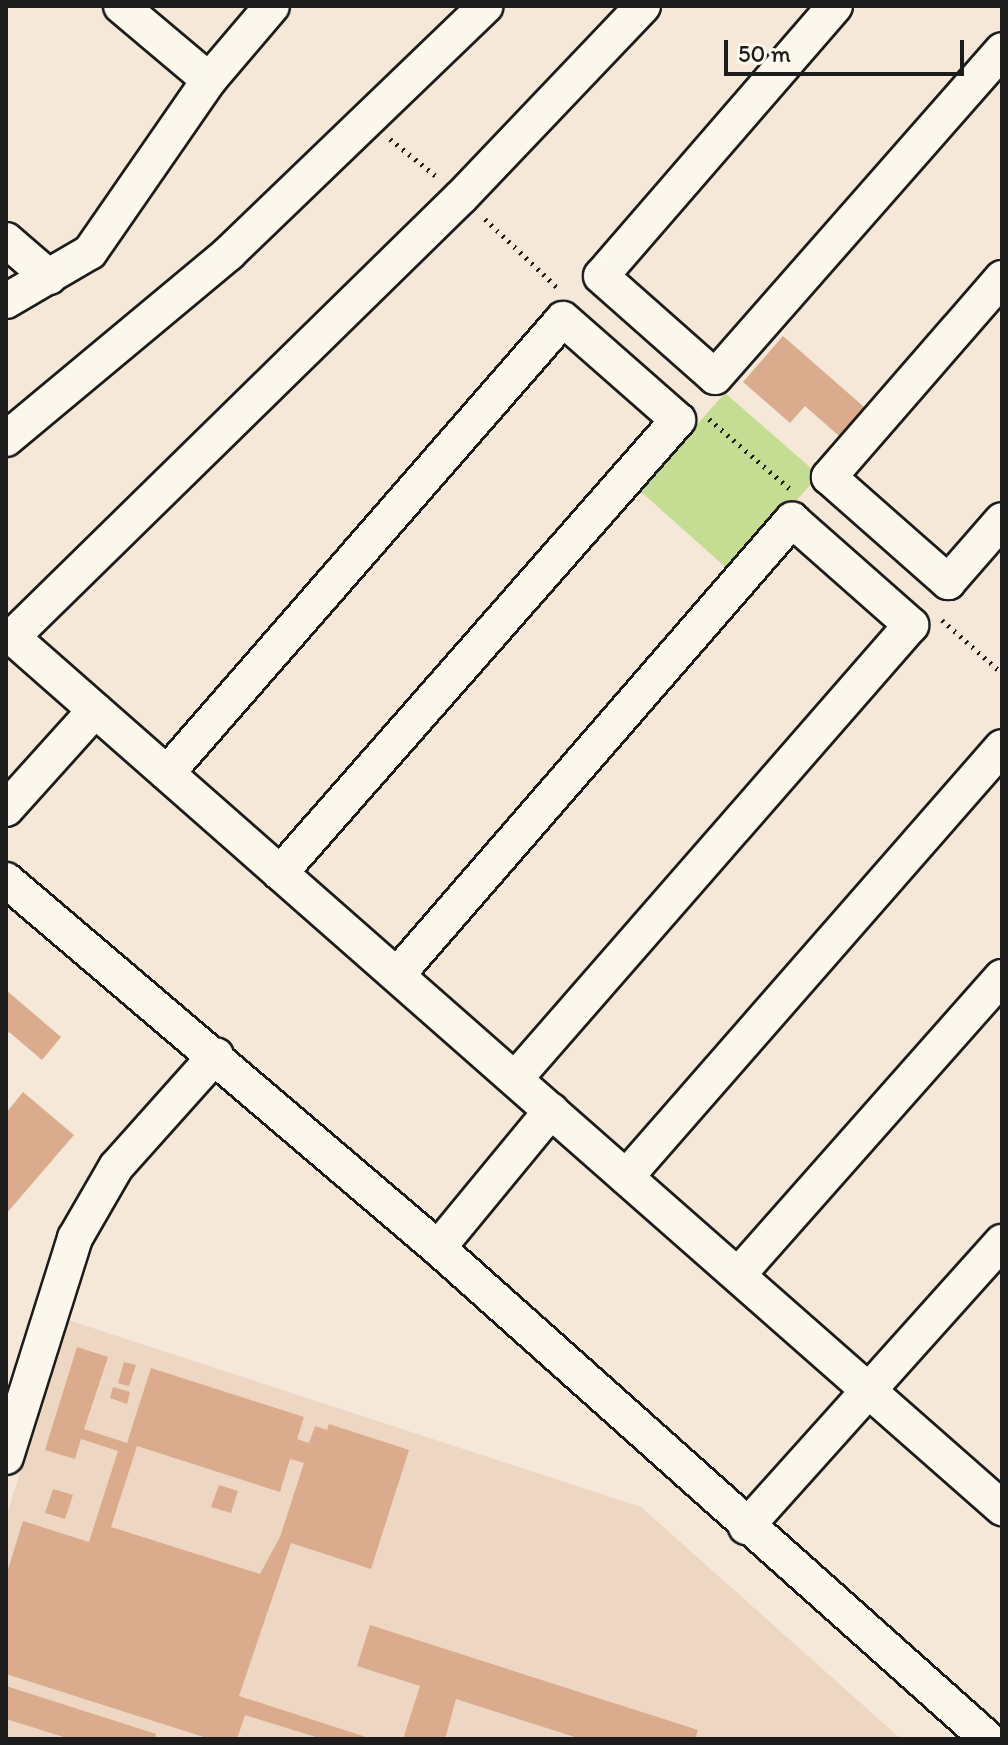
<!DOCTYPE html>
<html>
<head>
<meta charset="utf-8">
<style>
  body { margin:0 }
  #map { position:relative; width:1008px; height:1745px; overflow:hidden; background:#f5e8d9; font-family:Itim,sans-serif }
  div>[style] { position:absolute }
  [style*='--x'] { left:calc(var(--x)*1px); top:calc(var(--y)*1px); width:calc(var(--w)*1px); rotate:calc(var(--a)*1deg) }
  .built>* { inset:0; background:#edd6c2 }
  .green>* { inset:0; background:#c5dd93 }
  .building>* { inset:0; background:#dbab8d }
  .path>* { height:5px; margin-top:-2.5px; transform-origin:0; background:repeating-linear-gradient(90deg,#1c1c1c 0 2px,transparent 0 8px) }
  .roads { filter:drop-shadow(2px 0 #1c1c1c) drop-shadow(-2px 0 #1c1c1c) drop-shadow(0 2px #1c1c1c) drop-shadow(0 -2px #1c1c1c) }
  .minor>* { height:34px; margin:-17px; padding:0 17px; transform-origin:17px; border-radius:17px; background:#fbf7ec }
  span { translate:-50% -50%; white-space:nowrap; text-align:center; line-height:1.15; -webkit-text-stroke:6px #fbf7ec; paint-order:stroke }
  .frame { position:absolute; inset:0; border:8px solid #1c1c1c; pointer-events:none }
  .scale { position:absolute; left:724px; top:40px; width:240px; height:36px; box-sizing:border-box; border:4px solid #1c1c1c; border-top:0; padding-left:10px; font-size:24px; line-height:28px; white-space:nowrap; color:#1c1c1c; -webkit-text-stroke:6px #fbf7ec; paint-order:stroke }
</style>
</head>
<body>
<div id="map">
  <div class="built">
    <div style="clip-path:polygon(68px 1320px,641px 1507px,901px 1739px,6px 1739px,6px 1517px)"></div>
  </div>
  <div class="green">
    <div style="clip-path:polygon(725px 393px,819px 475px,732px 573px,639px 490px)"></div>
  </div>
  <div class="building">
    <div style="clip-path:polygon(783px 336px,872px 414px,847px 443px,805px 406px,790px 423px,743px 382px)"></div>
    <div style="clip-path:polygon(6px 990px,61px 1037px,42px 1060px,9px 1032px,6px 1036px)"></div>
    <div style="clip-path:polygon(23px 1092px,74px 1135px,6px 1214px,6px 1113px)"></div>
    <div style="clip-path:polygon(evenodd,77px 1347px,108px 1357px,84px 1429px,127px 1443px,151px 1368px,304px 1417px,297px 1439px,309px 1443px,315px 1426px,327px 1430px,329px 1424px,409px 1450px,371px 1569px,291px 1543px,239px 1696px,372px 1739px,322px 1739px,245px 1715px,237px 1739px,210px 1739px,6px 1674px,6px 1576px,23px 1521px,89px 1542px,118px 1451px,81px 1439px,75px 1459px,45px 1450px,77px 1347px,137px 1446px,280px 1492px,290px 1459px,304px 1463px,280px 1537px,260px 1574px,111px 1527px,137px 1446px)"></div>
    <div style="clip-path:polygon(124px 1362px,136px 1365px,129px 1386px,118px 1383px)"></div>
    <div style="clip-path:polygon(113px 1387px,130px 1392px,127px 1404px,110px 1398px)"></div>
    <div style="clip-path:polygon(219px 1485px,238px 1491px,231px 1513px,211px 1507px)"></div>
    <div style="clip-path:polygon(53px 1489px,73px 1495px,65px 1519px,45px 1513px)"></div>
    <div style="clip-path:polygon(370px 1625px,698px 1730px,695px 1739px,581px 1739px,456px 1699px,445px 1739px,403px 1739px,420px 1686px,357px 1666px)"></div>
    <div style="clip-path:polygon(6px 1686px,156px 1734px,155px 1739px,70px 1739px,6px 1719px)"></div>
  </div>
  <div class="path">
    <div style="--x:390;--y:139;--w:59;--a:38.8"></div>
    <div style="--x:485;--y:219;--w:102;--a:43.4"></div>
    <div style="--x:709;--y:419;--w:106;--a:40.8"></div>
    <div style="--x:942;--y:620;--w:80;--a:41.5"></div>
  </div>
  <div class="roads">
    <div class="minor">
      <div style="--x:121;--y:6;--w:115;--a:40.1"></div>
      <div style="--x:643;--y:6;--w:264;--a:133.6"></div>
      <div style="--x:461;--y:197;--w:629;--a:135.58"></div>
      <div style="--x:12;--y:637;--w:1319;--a:41.34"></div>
      <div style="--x:835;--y:6;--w:357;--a:130.9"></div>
      <div style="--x:601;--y:276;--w:152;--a:41.5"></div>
      <div style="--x:715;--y:377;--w:435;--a:-48.7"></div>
      <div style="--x:6;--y:240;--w:57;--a:40.7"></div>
      <div style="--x:1002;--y:278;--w:264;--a:131"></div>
      <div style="--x:829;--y:477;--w:159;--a:41.4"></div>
      <div style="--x:948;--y:582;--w:82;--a:-48.9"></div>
      <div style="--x:6;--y:301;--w:97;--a:-30.3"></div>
      <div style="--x:90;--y:252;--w:209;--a:-55.3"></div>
      <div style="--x:209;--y:80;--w:97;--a:-49.6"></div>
      <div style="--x:6;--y:439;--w:290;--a:-39.8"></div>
      <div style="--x:229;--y:253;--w:356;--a:-43.9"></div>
      <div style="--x:167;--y:773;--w:602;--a:-48.9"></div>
      <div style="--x:563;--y:319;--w:153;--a:41.3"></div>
      <div style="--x:678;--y:420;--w:603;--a:131.3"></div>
      <div style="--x:6;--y:809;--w:133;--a:-48"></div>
      <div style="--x:6;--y:880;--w:567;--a:40.43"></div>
      <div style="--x:438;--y:1248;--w:737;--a:41.76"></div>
      <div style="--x:397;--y:975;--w:603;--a:-49.04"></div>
      <div style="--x:792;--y:520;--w:159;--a:41.4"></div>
      <div style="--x:911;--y:625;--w:602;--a:131.1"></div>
      <div style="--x:626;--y:1177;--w:571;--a:-48.83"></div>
      <div style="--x:438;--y:1248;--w:178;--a:-50.5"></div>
      <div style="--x:738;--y:1275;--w:398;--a:-48.5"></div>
      <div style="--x:6;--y:1457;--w:230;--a:-72.5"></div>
      <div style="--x:75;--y:1238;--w:82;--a:-60"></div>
      <div style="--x:116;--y:1167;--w:150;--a:-48.2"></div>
      <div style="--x:746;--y:1527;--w:383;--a:-48.1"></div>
    </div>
  </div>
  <div class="frame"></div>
  <div class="scale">50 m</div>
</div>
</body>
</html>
